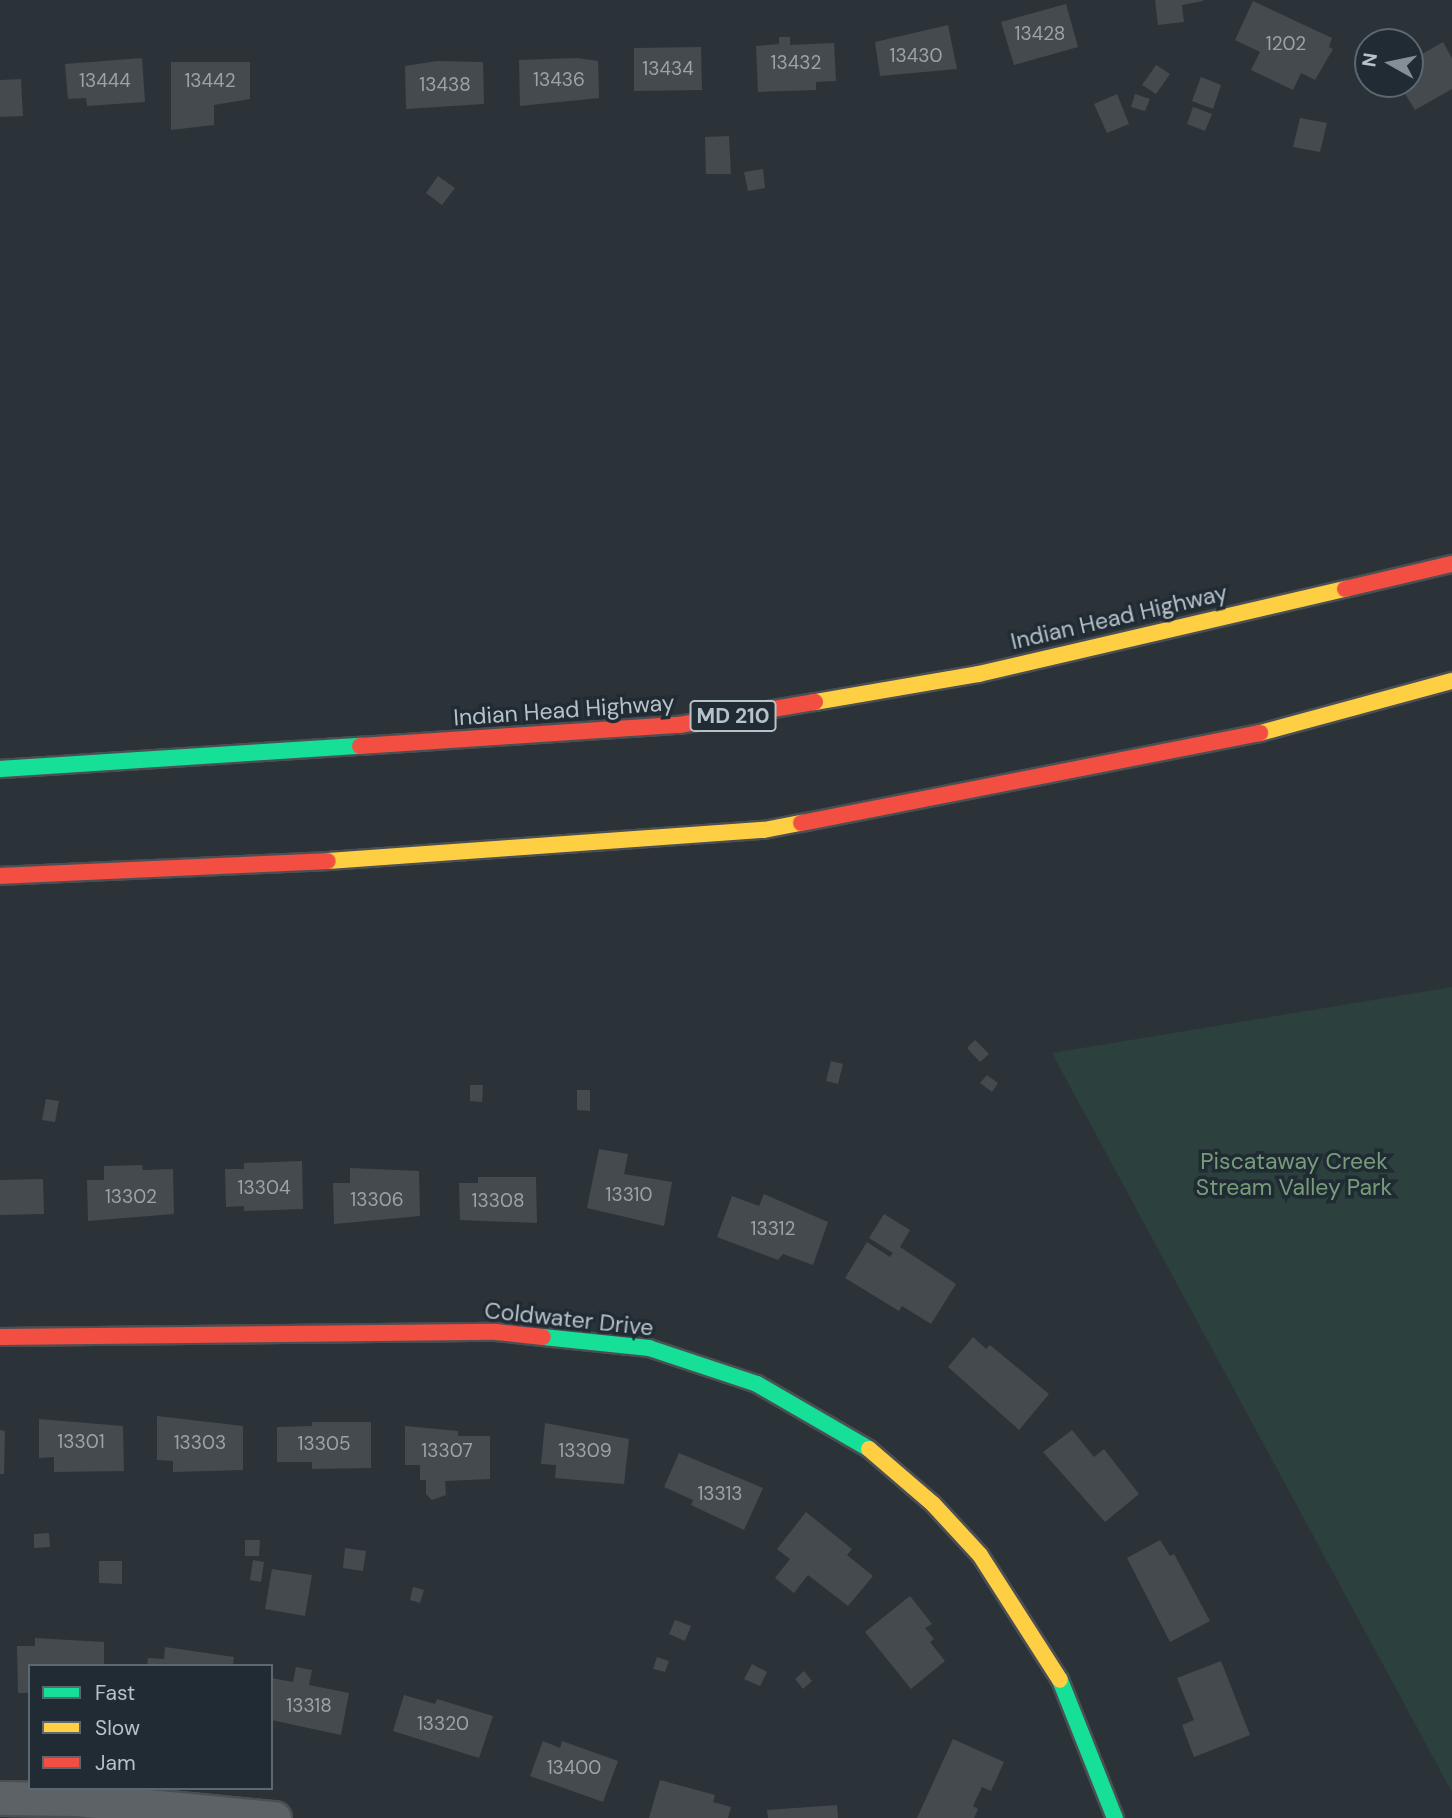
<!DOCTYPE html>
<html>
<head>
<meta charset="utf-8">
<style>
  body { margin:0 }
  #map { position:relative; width:1452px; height:1818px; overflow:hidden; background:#2c3338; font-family:"DM Sans",sans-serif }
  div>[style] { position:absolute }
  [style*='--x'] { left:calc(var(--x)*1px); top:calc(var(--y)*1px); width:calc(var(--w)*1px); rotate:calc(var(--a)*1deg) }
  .green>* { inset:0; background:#2c403e }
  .building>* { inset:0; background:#444a4e }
  .roads { filter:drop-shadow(2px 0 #4a4f53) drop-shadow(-2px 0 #4a4f53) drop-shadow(0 2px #4a4f53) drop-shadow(0 -2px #4a4f53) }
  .street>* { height:33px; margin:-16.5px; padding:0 16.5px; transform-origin:16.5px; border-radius:16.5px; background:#5c6266 }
  .fast>* { height:16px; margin:-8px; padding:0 8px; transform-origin:8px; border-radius:8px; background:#16e098 }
  .slow>* { height:16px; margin:-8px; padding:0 8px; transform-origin:8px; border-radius:8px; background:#ffcf43 }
  .jam>* { height:16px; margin:-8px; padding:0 8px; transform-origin:8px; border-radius:8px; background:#f24e42 }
  span { translate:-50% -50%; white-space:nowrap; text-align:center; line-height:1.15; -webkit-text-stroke:7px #202b33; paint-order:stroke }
  .number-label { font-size:19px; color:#9aa3aa }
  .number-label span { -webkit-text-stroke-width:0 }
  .shield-label span { padding:2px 5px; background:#202b33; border:2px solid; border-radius:5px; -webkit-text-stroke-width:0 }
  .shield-label { font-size:21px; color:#b7c1c8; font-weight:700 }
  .street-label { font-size:23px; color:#b7c1c8 }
  .park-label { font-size:23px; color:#779c7a }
  .legend { position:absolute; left:28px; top:1664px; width:245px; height:126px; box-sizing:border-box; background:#202b33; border:2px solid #5c676f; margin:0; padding:9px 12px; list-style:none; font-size:21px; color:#b7c1c8 }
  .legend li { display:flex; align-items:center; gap:14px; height:35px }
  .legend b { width:35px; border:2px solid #5c676f }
  .north { position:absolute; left:1354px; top:28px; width:70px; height:70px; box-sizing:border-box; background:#202b33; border:2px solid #5c676f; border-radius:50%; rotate:279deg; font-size:19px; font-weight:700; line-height:28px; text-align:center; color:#b7c1c8 }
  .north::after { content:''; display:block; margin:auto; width:24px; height:32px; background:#868f96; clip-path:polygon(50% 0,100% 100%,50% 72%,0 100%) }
</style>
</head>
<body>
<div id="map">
  <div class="green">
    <div style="clip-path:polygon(1452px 987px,1452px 1792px,1052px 1053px)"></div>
  </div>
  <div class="building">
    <div style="clip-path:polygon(1155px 0,1203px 0,1203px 1px,1182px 5px,1184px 22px,1158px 25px)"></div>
    <div style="clip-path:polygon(1253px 1px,1332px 38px,1329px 47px,1333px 49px,1315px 80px,1301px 73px,1293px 90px,1251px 70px,1260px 52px,1235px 40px)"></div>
    <div style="clip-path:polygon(1066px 4px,1078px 47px,1014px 65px,1001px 22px)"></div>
    <div style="clip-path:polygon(948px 25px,957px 69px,880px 76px,875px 42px)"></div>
    <div style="clip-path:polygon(779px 37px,790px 37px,790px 45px,834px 43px,836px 81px,816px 82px,816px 90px,758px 92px,756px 46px,779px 44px)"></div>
    <div style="clip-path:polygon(1443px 42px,1452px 58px,1452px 89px,1415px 110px,1399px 84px,1410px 84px,1410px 61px)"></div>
    <div style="clip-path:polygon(701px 47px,702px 90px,634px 91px,634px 48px)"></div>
    <div style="clip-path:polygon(142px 58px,145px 102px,87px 106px,86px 98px,68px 99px,65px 64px)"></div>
    <div style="clip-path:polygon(577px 58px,598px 61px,599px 98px,520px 106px,519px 60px)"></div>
    <div style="clip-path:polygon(437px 61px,483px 62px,484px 104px,406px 109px,405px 66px)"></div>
    <div style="clip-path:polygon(171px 62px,250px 62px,250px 99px,214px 105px,214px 125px,171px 130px)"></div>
    <div style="clip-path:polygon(1156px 65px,1170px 74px,1156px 94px,1142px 85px)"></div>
    <div style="clip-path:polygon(1201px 77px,1221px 85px,1213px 109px,1192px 101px)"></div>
    <div style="clip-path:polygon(21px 79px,23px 116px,0 117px,0 80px)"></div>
    <div style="clip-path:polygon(1117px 94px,1129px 124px,1107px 133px,1094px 104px)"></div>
    <div style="clip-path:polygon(1135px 94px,1150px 99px,1145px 111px,1131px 107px)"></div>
    <div style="clip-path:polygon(1193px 107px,1212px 114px,1205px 131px,1187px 124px)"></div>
    <div style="clip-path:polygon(1300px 118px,1327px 123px,1320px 152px,1293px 147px)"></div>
    <div style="clip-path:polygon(729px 136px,731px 174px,706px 174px,705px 137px)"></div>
    <div style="clip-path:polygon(763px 169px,765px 188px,748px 191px,744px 172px)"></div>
    <div style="clip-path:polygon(438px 176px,455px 188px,442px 205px,426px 193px)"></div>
    <div style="clip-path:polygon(975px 1040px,989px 1054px,980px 1062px,967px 1048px)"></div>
    <div style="clip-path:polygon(831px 1061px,843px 1064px,838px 1084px,826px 1081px)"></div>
    <div style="clip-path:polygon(987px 1075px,998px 1083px,992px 1092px,980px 1083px)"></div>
    <div style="clip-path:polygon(470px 1085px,483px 1085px,482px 1102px,470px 1101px)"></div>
    <div style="clip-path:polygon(577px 1090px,590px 1090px,590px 1111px,577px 1110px)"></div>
    <div style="clip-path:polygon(46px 1099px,59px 1101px,55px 1122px,42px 1120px)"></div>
    <div style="clip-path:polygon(599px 1149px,628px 1154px,624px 1174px,672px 1182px,664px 1226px,587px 1208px)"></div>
    <div style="clip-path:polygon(302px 1161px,303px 1209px,244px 1211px,244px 1206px,226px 1207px,225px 1169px,244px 1169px,244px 1163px)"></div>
    <div style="clip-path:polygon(142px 1165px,143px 1170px,173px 1169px,174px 1214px,88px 1221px,87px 1180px,104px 1180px,104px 1166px)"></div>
    <div style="clip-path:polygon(350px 1168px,419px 1171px,420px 1216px,334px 1224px,333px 1183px,350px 1183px)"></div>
    <div style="clip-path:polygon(478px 1177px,536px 1177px,537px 1223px,460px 1220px,459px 1183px,478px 1183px)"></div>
    <div style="clip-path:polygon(43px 1179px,44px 1214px,0 1215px,0 1180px)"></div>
    <div style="clip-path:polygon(764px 1194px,828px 1222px,813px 1265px,783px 1254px,778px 1260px,717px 1237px,732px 1196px,759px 1206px)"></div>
    <div style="clip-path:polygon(884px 1214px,910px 1230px,900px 1247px,956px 1284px,931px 1324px,902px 1306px,899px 1311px,845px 1278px,867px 1242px,890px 1257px,893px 1253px,869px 1238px)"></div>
    <div style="clip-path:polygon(973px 1337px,986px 1349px,990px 1345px,1049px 1394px,1019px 1430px,948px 1367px)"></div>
    <div style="clip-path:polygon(157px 1416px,243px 1426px,243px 1470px,173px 1472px,173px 1461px,157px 1460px)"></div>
    <div style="clip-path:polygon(39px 1419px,123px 1426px,124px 1471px,54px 1472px,54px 1457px,39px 1458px)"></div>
    <div style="clip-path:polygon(312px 1422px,371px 1422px,371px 1468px,312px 1469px,312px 1462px,277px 1462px,277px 1427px,312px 1426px)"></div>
    <div style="clip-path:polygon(545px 1423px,629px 1439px,624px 1484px,555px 1478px,556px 1465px,541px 1464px)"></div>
    <div style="clip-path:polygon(405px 1426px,458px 1431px,458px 1436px,490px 1436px,490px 1479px,445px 1481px,446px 1495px,432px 1500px,426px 1494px,426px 1480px,420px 1480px,420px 1465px,405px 1465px)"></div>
    <div style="clip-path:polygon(0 1430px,5px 1431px,4px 1474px,0 1474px)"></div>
    <div style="clip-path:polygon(1072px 1430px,1094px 1457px,1104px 1449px,1139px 1494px,1105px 1522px,1043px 1452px)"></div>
    <div style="clip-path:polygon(679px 1453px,763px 1488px,744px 1530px,691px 1505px,693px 1500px,664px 1487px)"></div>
    <div style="clip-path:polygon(806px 1512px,852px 1549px,847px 1555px,873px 1576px,848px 1606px,808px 1575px,794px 1593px,775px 1578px,790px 1559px,777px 1549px)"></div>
    <div style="clip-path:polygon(49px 1533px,50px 1547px,34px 1548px,34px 1534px)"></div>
    <div style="clip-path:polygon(245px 1540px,260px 1540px,259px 1556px,245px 1556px)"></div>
    <div style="clip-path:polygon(1160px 1540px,1170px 1556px,1174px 1554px,1210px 1621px,1170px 1642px,1127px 1558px)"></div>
    <div style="clip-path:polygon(345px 1548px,366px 1551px,363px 1571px,343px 1568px)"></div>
    <div style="clip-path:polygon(253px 1560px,264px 1562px,261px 1582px,250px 1580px)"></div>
    <div style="clip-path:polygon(99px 1561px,122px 1561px,122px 1584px,99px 1583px)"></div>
    <div style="clip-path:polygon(272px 1569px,312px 1575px,305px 1616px,265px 1609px)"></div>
    <div style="clip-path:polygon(413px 1587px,424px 1590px,420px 1603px,410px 1600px)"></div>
    <div style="clip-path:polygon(910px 1596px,932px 1624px,925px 1628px,934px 1639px,930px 1642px,945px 1661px,911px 1689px,865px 1632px)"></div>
    <div style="clip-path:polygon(675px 1620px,691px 1626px,685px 1641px,669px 1634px)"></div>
    <div style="clip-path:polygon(35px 1638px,104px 1642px,104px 1666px,30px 1666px,30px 1693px,18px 1693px,17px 1646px,35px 1646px)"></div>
    <div style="clip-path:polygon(165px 1647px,234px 1657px,233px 1666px,147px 1666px,148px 1658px,164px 1659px)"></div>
    <div style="clip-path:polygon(657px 1657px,669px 1661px,665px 1672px,653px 1669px)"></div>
    <div style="clip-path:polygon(1221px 1661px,1250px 1735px,1194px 1757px,1182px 1725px,1194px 1720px,1177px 1678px)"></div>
    <div style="clip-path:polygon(752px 1664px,767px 1672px,760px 1686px,744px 1679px)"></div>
    <div style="clip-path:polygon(296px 1667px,312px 1670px,309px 1685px,349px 1693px,341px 1735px,271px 1720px,271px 1678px,293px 1682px)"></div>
    <div style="clip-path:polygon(804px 1671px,812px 1681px,803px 1689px,795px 1679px)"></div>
    <div style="clip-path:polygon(404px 1695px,435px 1704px,437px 1699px,493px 1716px,479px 1758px,393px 1731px)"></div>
    <div style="clip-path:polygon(953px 1739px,1004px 1762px,991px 1791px,982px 1787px,973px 1806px,978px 1809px,974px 1818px,917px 1818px)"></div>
    <div style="clip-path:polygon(543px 1741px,560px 1748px,562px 1741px,618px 1761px,603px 1802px,530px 1776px)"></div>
    <div style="clip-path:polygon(660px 1780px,715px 1795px,713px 1802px,731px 1807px,728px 1818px,649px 1818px)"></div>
    <div style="clip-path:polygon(837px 1805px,838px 1818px,768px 1818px,767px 1810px)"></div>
  </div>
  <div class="roads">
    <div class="street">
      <div style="--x:0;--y:1798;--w:76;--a:0.8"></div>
      <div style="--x:76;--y:1799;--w:199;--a:5.5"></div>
    </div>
    <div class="fast">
      <div style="--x:0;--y:769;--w:361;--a:-3.7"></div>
      <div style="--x:543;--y:1337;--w:107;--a:5.9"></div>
      <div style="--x:649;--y:1348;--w:114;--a:18.4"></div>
      <div style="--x:757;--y:1384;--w:129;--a:30.1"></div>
      <div style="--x:1060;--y:1680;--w:149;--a:68.3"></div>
    </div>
    <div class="slow">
      <div style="--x:815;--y:702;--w:166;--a:-9.7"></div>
      <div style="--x:979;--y:674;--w:376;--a:-13.1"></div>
      <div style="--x:1260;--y:733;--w:199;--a:-15.2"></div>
      <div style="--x:328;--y:861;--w:437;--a:-4.1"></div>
      <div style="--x:764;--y:830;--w:38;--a:-11"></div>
      <div style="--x:869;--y:1449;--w:84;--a:40.7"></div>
      <div style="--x:933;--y:1504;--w:69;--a:47.3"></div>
      <div style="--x:980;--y:1555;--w:148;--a:57.4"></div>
    </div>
    <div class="jam">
      <div style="--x:1345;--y:589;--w:110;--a:-13.2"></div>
      <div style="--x:360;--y:746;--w:320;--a:-3.8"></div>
      <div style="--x:679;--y:725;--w:138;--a:-9.6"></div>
      <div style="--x:801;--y:823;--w:468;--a:-11.1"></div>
      <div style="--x:0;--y:876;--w:328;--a:-2.6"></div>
      <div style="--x:0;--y:1337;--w:496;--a:-0.6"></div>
      <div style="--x:496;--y:1332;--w:47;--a:6.1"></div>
    </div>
  </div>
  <div class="number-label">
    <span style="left:1040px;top:34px">13428</span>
    <span style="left:1286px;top:44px">1202</span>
    <span style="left:916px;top:56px">13430</span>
    <span style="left:796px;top:63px">13432</span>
    <span style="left:668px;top:69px">13434</span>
    <span style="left:559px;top:80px">13436</span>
    <span style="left:105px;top:81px">13444</span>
    <span style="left:210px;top:81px">13442</span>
    <span style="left:445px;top:85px">13438</span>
    <span style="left:264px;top:1188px">13304</span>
    <span style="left:629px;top:1195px">13310</span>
    <span style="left:131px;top:1197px">13302</span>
    <span style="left:377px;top:1200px">13306</span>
    <span style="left:498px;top:1201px">13308</span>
    <span style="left:773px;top:1229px">13312</span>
    <span style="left:81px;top:1442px">13301</span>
    <span style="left:200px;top:1443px">13303</span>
    <span style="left:324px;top:1444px">13305</span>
    <span style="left:447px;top:1451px">13307</span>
    <span style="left:585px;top:1451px">13309</span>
    <span style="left:720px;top:1494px">13313</span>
    <span style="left:309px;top:1706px">13318</span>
    <span style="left:443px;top:1724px">13320</span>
    <span style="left:574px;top:1768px">13400</span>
  </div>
  <div class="shield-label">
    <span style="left:733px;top:716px">MD 210</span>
  </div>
  <div class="street-label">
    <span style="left:1119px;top:617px;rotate:-13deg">Indian Head Highway</span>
    <span style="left:564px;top:710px;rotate:-4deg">Indian Head Highway</span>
    <span style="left:569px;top:1319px;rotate:6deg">Coldwater Drive</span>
  </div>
  <div class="park-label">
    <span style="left:1294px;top:1174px">Piscataway Creek<br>Stream Valley Park</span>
  </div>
  <ul class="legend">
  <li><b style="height:9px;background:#16e098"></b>Fast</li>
  <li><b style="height:9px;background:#ffcf43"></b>Slow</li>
  <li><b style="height:9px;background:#f24e42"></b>Jam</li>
  </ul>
  <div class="north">N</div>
</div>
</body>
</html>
